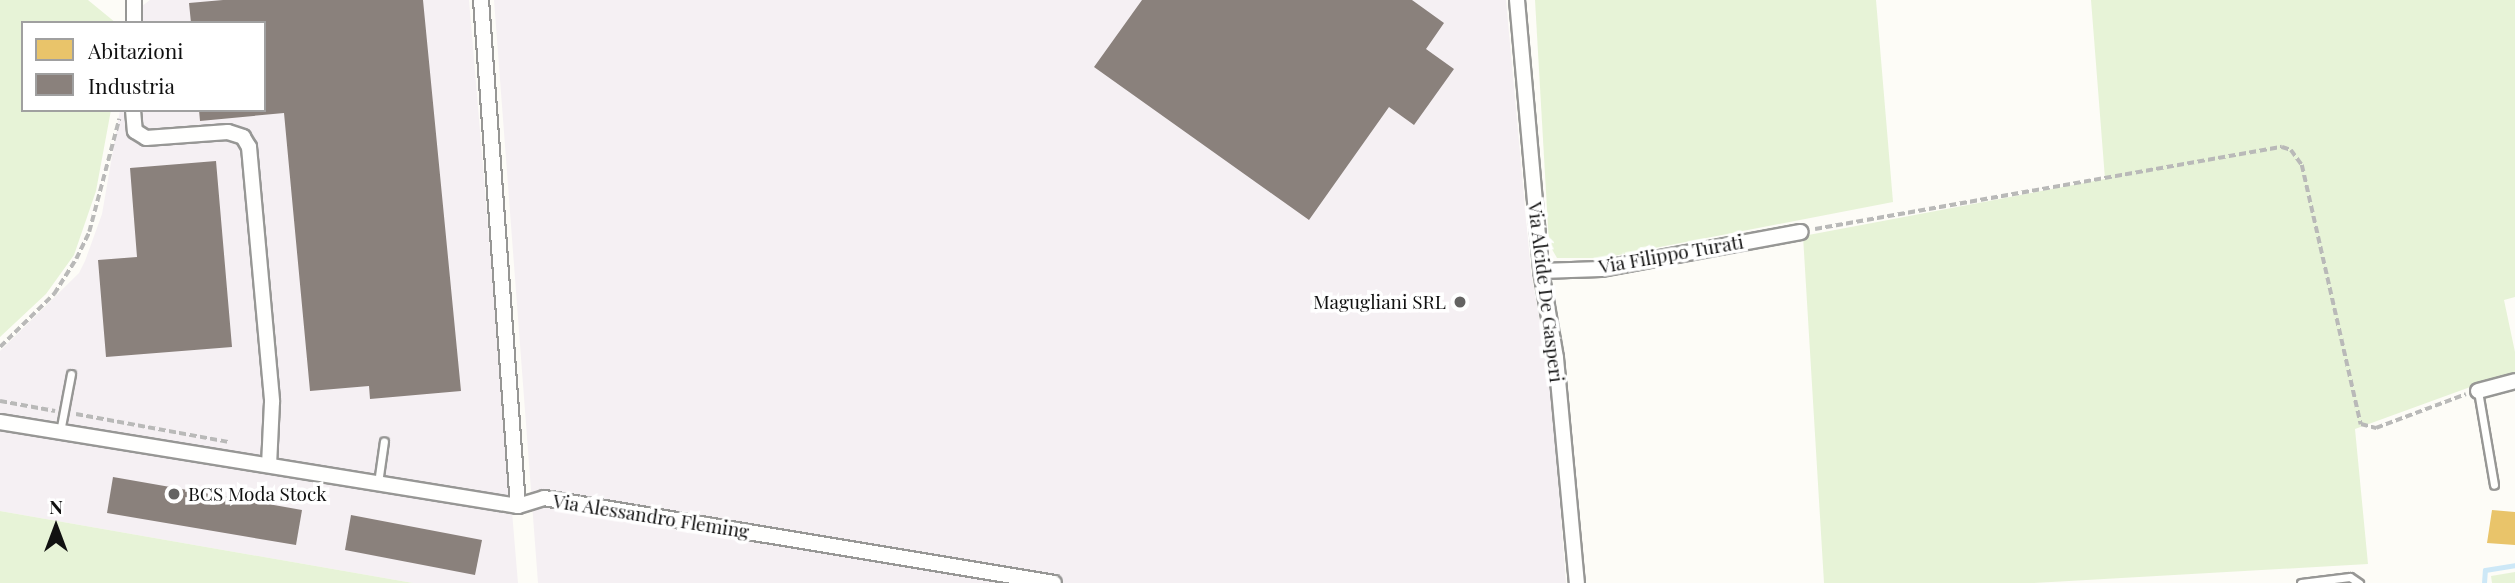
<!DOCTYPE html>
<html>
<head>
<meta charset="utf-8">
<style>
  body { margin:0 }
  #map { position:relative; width:2515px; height:583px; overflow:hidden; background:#fdfcf7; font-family:"Playfair Display",serif }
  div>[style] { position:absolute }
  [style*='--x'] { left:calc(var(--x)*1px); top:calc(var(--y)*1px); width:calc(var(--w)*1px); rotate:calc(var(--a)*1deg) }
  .industrial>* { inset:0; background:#f5f0f3 }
  .green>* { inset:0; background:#e7f3d7 }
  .homes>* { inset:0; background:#e9c46a }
  .industry>* { inset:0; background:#8a817c }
  .stream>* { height:5px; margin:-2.5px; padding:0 2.5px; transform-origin:2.5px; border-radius:2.5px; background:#cde8f7 }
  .path>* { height:3.5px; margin-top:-1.75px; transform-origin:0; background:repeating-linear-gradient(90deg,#b9b9b8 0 7px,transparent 0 10.5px) }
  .roads { filter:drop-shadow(2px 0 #979795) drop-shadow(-2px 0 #979795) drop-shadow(0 2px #979795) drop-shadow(0 -2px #979795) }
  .lane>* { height:7px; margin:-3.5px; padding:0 3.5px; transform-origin:3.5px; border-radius:3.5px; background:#fffffe }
  .street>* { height:14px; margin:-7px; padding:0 7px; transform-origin:7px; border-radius:7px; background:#fffffe }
  .dots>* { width:19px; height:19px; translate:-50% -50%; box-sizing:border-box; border:4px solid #fff; border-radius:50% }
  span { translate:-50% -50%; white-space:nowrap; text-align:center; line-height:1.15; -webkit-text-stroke:7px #fff; paint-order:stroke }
  .street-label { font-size:19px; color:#111 }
  .poi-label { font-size:19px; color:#111 }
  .right { translate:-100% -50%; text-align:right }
  .left { translate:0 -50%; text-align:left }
  .legend { position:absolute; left:21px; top:21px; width:245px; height:91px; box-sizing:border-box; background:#fff; border:2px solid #a0a0a0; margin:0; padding:9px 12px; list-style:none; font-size:21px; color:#111 }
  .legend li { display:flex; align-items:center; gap:14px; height:35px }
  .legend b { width:35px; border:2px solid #a0a0a0 }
  .north { position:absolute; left:21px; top:492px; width:70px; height:70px; -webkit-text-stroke:5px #fff; paint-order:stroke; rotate:0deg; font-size:19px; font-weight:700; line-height:28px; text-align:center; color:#111 }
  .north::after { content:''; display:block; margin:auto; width:24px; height:32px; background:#111; clip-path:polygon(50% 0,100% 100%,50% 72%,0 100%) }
</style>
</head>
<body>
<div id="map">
  <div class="industrial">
    <div style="clip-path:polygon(150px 0,469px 0,518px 583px,413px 583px,0 511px,0 351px,79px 273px,85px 261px,102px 214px,120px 110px,264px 110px,264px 23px,136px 23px,138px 9px)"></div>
    <div style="clip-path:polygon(494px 0,1506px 0,1531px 272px,1550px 376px,1566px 583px,538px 583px)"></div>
  </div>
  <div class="green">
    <div style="clip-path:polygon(0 0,88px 0,116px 23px,23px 23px,23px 110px,111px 110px,96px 191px,74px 255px,46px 294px,0 337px)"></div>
    <div style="clip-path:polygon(1535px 0,1876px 0,1893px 202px,1603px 258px,1557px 258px,1549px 244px)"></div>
    <div style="clip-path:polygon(2091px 0,2515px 0,2515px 297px,2504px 300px,2515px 352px,2515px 375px,2473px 386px,2355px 429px,2368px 564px,2034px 583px,1824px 583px,1803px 236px,2105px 179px)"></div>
    <div style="clip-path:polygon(0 511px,413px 583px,0 583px)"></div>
    <div style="clip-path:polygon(2515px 572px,2515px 583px,2492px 583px,2491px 576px)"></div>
  </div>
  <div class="homes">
    <div style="clip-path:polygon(2492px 510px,2515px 512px,2515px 545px,2487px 543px)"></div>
  </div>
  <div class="industry">
    <div style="clip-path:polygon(223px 0,423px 0,461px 391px,370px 399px,369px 386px,310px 391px,284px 113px,200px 121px,199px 110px,264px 110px,264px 23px,191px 23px,189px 3px)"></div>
    <div style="clip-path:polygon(1142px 0,1412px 0,1444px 23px,1426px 49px,1454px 69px,1414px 125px,1389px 107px,1309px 220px,1094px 67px)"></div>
    <div style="clip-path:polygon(216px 161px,232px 347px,106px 357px,98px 260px,137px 257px,130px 168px)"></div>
    <div style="clip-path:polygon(113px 477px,302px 510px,296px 545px,107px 513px)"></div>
    <div style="clip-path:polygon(351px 515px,482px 540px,475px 575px,345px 550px)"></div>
  </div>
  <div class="stream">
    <div style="--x:2484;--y:583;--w:13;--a:-86"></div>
    <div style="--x:2485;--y:570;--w:30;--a:-9"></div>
  </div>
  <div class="path">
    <div style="--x:1815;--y:229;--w:474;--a:-10"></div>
    <div style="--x:2282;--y:147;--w:9;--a:18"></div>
    <div style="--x:2291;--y:150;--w:19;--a:54"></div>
    <div style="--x:2302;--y:165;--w:266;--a:77.2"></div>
    <div style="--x:2361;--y:424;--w:16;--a:15"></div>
    <div style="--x:2376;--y:428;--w:96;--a:-20.7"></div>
    <div style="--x:0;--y:347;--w:76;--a:-44.5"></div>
    <div style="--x:54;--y:294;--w:41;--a:-57.8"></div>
    <div style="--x:76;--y:259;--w:30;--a:-64"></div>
    <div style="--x:89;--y:232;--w:117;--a:-75.1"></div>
    <div style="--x:0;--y:401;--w:56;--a:10.3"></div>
    <div style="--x:76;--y:414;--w:156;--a:10.4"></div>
  </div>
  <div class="roads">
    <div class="lane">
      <div style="--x:2478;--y:391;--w:95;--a:80.3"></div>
      <div style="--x:60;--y:432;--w:59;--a:-79.3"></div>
      <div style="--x:378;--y:483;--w:42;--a:-81.9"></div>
      <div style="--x:2301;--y:583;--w:49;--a:-7"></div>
      <div style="--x:2350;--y:577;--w:11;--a:34"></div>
    </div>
    <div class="street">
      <div style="--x:481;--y:0;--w:507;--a:85.82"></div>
      <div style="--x:1517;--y:0;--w:272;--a:84.9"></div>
      <div style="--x:1541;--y:271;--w:88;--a:80.2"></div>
      <div style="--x:1556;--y:358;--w:226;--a:84.7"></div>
      <div style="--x:134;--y:23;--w:23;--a:-90"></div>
      <div style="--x:133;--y:110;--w:21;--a:85"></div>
      <div style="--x:135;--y:131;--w:13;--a:32"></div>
      <div style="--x:146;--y:138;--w:82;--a:-4.2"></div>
      <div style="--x:228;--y:132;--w:16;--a:18"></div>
      <div style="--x:243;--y:137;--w:12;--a:59"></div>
      <div style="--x:249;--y:147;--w:256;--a:84.8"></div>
      <div style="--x:272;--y:402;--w:63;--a:92.7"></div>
      <div style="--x:1541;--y:271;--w:60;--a:-1.9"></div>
      <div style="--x:1601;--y:269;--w:203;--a:-10.5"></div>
      <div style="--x:2478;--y:391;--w:38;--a:-15"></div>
      <div style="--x:0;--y:422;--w:525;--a:9.21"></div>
      <div style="--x:518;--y:506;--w:27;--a:-17"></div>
      <div style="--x:544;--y:498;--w:517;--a:9.46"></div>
    </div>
  </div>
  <div class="dots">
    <div style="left:1460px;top:302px;background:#646362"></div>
    <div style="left:174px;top:494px;background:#646362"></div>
  </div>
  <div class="street-label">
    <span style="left:1671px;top:254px;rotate:-10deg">Via Filippo Turati</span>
    <span style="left:1546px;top:292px;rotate:83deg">Via Alcide De Gasperi</span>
    <span style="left:651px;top:516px;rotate:9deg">Via Alessandro Fleming</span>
  </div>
  <div class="poi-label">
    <span class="right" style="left:1446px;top:302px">Magugliani SRL</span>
    <span class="left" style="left:188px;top:494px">BCS Moda Stock</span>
  </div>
  <ul class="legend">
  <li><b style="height:19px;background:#e9c46a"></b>Abitazioni</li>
  <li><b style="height:19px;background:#8a817c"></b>Industria</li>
  </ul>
  <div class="north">N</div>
</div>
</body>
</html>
